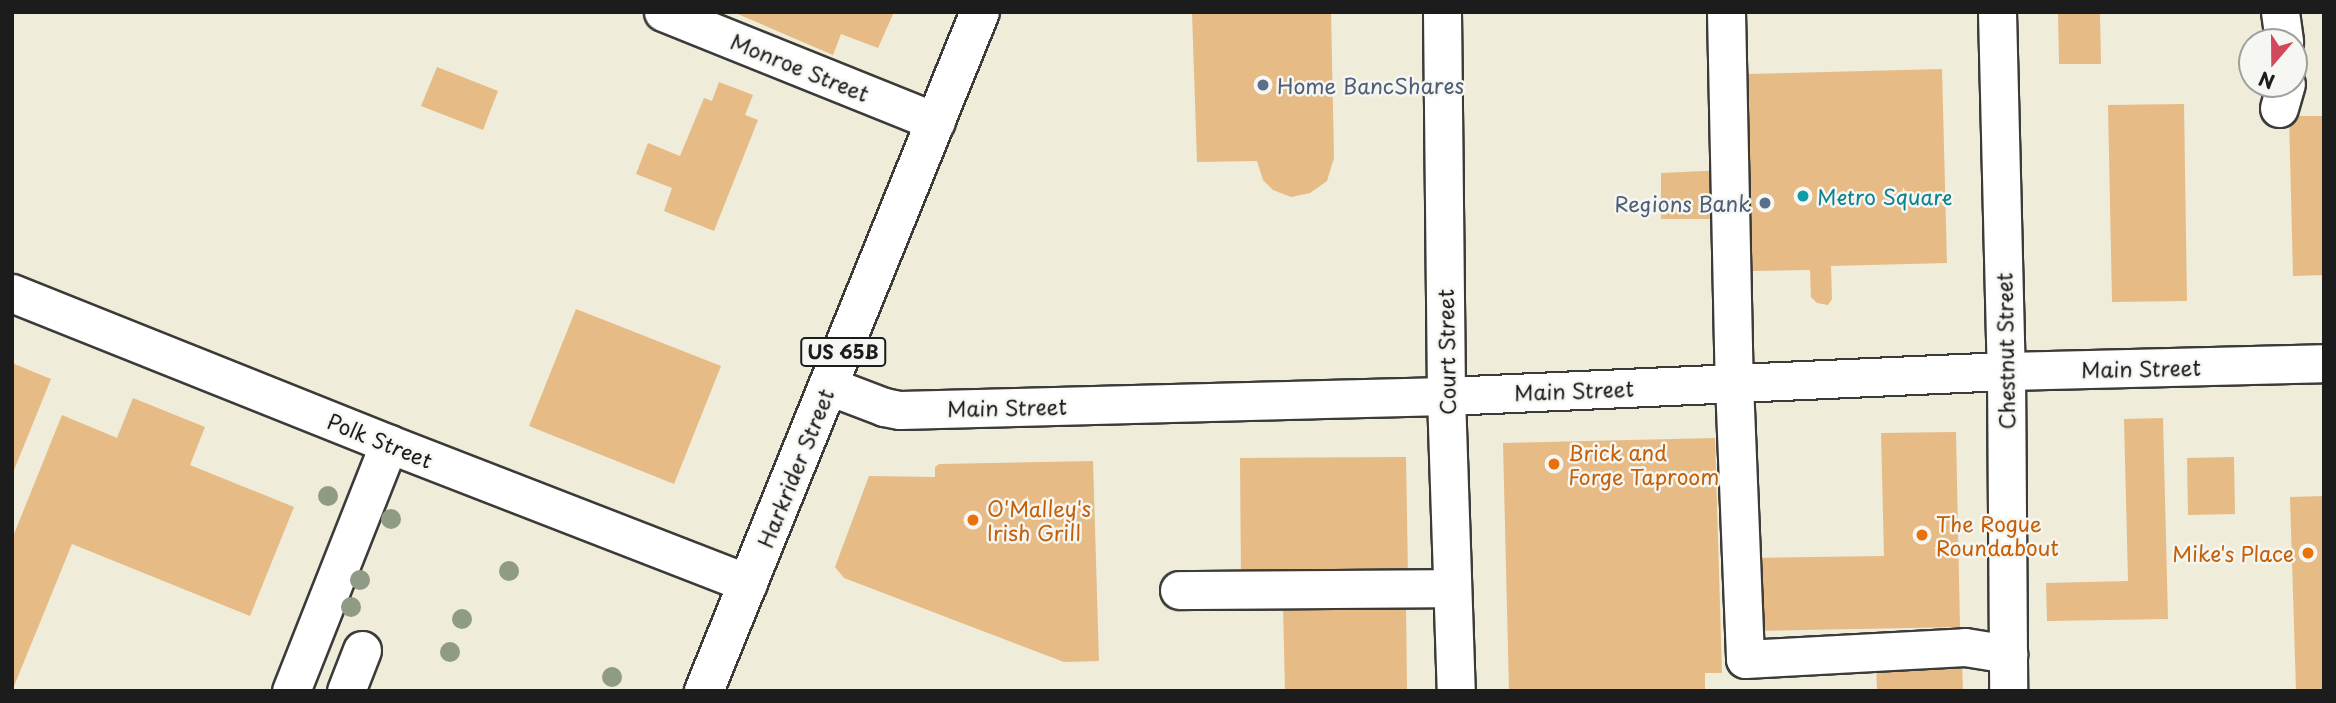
<!DOCTYPE html>
<html>
<head>
<meta charset="utf-8">
<style>
  body { margin:0 }
  #map { position:relative; width:2336px; height:703px; overflow:hidden; background:#efecda; font-family:"Playpen Sans",sans-serif }
  div>[style] { position:absolute }
  [style*='--x'] { left:calc(var(--x)*1px); top:calc(var(--y)*1px); width:calc(var(--w)*1px); rotate:calc(var(--a)*1deg) }
  .building>* { inset:0; background:#e6bb86 }
  .roads { filter:drop-shadow(2px 0 #3c3b38) drop-shadow(-2px 0 #3c3b38) drop-shadow(0 2px #3c3b38) drop-shadow(0 -2px #3c3b38) }
  .minor>* { height:37px; margin:-18.5px; padding:0 18.5px; transform-origin:18.5px; border-radius:18.5px; background:#fff }
  .major>* { height:38px; margin:-19px; padding:0 19px; transform-origin:19px; border-radius:19px; background:#fff }
  .trees>* { width:20px; height:20px; margin:-10px; border-radius:50%; background:#8f9b85 }
  .dots>* { width:19px; height:19px; translate:-50% -50%; box-sizing:border-box; border:4px solid #f6f6f2; border-radius:50% }
  span { translate:-50% -50%; white-space:nowrap; text-align:center; line-height:1.15; -webkit-text-stroke:5px #f6f6f2; paint-order:stroke }
  .shield-label span { padding:2px 5px; background:#f6f6f2; border:2px solid; border-radius:5px; -webkit-text-stroke-width:0 }
  .shield-label { font-size:19px; color:#1c1c1c; font-weight:700 }
  .street-label { font-size:21px; color:#1c1c1c }
  .service-label { font-size:21px; color:#4e5e75 }
  .left { translate:0 -50%; text-align:left }
  .right { translate:-100% -50%; text-align:right }
  .culture-label { font-size:21px; color:#0d838f }
  .food-label { font-size:21px; color:#c56008 }
  .frame { position:absolute; inset:0; border:14px solid #1c1c1c; pointer-events:none }
  .north { position:absolute; left:2238px; top:28px; width:70px; height:70px; box-sizing:border-box; background:#f6f6f2; border:2px solid #9f9f9c; border-radius:50%; rotate:200deg; font-size:19px; font-weight:700; line-height:28px; text-align:center; color:#1c1c1c }
  .north::after { content:''; display:block; margin:auto; width:24px; height:32px; background:#d1495b; clip-path:polygon(50% 0,100% 100%,50% 72%,0 100%) }
</style>
</head>
<body>
<div id="map">
  <div class="building">
    <div style="clip-path:polygon(733px 12px,894px 12px,878px 48px,841px 34px,833px 55px)"></div>
    <div style="clip-path:polygon(1192px 12px,1331px 12px,1334px 158px,1327px 181px,1310px 193px,1291px 197px,1273px 190px,1263px 180px,1257px 161px,1197px 162px)"></div>
    <div style="clip-path:polygon(2058px 12px,2100px 12px,2101px 64px,2059px 64px)"></div>
    <div style="clip-path:polygon(437px 67px,498px 91px,483px 130px,421px 106px)"></div>
    <div style="clip-path:polygon(1942px 69px,1947px 263px,1831px 266px,1832px 299px,1828px 305px,1817px 303px,1811px 297px,1810px 270px,1751px 271px,1749px 219px,1661px 219px,1661px 173px,1747px 169px,1746px 74px)"></div>
    <div style="clip-path:polygon(719px 82px,753px 95px,745px 115px,758px 120px,714px 231px,664px 211px,672px 188px,636px 174px,648px 143px,680px 156px,704px 98px,712px 101px)"></div>
    <div style="clip-path:polygon(2184px 104px,2187px 301px,2112px 302px,2108px 105px)"></div>
    <div style="clip-path:polygon(2289px 116px,2324px 116px,2324px 275px,2293px 276px)"></div>
    <div style="clip-path:polygon(576px 309px,721px 366px,674px 484px,529px 426px)"></div>
    <div style="clip-path:polygon(12px 363px,51px 379px,12px 475px)"></div>
    <div style="clip-path:polygon(133px 398px,205px 427px,190px 465px,294px 507px,250px 616px,72px 544px,12px 691px,12px 539px,62px 415px,117px 438px)"></div>
    <div style="clip-path:polygon(2163px 418px,2168px 619px,2047px 621px,2046px 583px,2128px 581px,2124px 419px)"></div>
    <div style="clip-path:polygon(1956px 432px,1960px 627px,1752px 631px,1750px 558px,1884px 556px,1881px 433px)"></div>
    <div style="clip-path:polygon(1715px 438px,1722px 673px,1705px 673px,1705px 691px,1509px 691px,1503px 443px)"></div>
    <div style="clip-path:polygon(1406px 457px,1408px 576px,1241px 578px,1240px 458px)"></div>
    <div style="clip-path:polygon(2234px 457px,2235px 514px,2188px 515px,2187px 458px)"></div>
    <div style="clip-path:polygon(1093px 461px,1099px 661px,1064px 662px,844px 578px,835px 567px,869px 476px,935px 477px,935px 467px,939px 464px)"></div>
    <div style="clip-path:polygon(2324px 496px,2324px 691px,2296px 691px,2290px 497px)"></div>
    <div style="clip-path:polygon(1406px 604px,1407px 691px,1285px 691px,1283px 606px)"></div>
    <div style="clip-path:polygon(1962px 660px,1963px 691px,1877px 691px,1876px 662px)"></div>
  </div>
  <div class="roads">
    <div class="minor">
      <div style="--x:663;--y:12;--w:294;--a:21.9"></div>
      <div style="--x:1442;--y:12;--w:384;--a:89.4"></div>
      <div style="--x:1446;--y:396;--w:295;--a:88.1"></div>
      <div style="--x:1726;--y:12;--w:371;--a:88.8"></div>
      <div style="--x:1734;--y:383;--w:276;--a:87.7"></div>
      <div style="--x:1745;--y:659;--w:220;--a:-3.1"></div>
      <div style="--x:1965;--y:647;--w:44;--a:9.2"></div>
      <div style="--x:1997;--y:12;--w:359;--a:88.6"></div>
      <div style="--x:2006;--y:371;--w:320;--a:89.6"></div>
      <div style="--x:2280;--y:12;--w:30;--a:82"></div>
      <div style="--x:2279;--y:108;--w:25;--a:-74"></div>
      <div style="--x:12;--y:293;--w:406;--a:21.8"></div>
      <div style="--x:389;--y:444;--w:385;--a:21.2"></div>
      <div style="--x:829;--y:386;--w:59;--a:20.9"></div>
      <div style="--x:884;--y:407;--w:16;--a:11"></div>
      <div style="--x:900;--y:410;--w:546;--a:-1.47"></div>
      <div style="--x:1446;--y:396;--w:561;--a:-2.56"></div>
      <div style="--x:2006;--y:371;--w:318;--a:-1.4"></div>
      <div style="--x:1179;--y:590;--w:273;--a:-0.4"></div>
      <div style="--x:291;--y:691;--w:266;--a:-68.4"></div>
      <div style="--x:346;--y:691;--w:44;--a:-68.7"></div>
    </div>
    <div class="major">
      <div style="--x:704;--y:691;--w:733;--a:-67.88"></div>
    </div>
  </div>
  <div class="trees">
    <div style="left:328px;top:496px"></div>
    <div style="left:391px;top:519px"></div>
    <div style="left:509px;top:571px"></div>
    <div style="left:360px;top:580px"></div>
    <div style="left:351px;top:607px"></div>
    <div style="left:462px;top:619px"></div>
    <div style="left:450px;top:652px"></div>
    <div style="left:612px;top:677px"></div>
  </div>
  <div class="dots">
    <div style="left:1263px;top:85px;background:#5c6f8a"></div>
    <div style="left:1803px;top:196px;background:#0f9aa8"></div>
    <div style="left:1765px;top:203px;background:#5c6f8a"></div>
    <div style="left:1554px;top:464px;background:#e8710a"></div>
    <div style="left:973px;top:520px;background:#e8710a"></div>
    <div style="left:1922px;top:535px;background:#e8710a"></div>
    <div style="left:2308px;top:553px;background:#e8710a"></div>
  </div>
  <div class="shield-label">
    <span style="left:843px;top:352px">US 65B</span>
  </div>
  <div class="street-label">
    <span style="left:800px;top:67px;rotate:22deg">Monroe Street</span>
    <span style="left:2005px;top:351px;rotate:-91deg">Chestnut Street</span>
    <span style="left:1446px;top:352px;rotate:-91deg">Court Street</span>
    <span style="left:2141px;top:368px;rotate:-1deg">Main Street</span>
    <span style="left:1574px;top:390px;rotate:-2deg">Main Street</span>
    <span style="left:1007px;top:407px;rotate:-1deg">Main Street</span>
    <span style="left:380px;top:440px;rotate:22deg">Polk Street</span>
    <span style="left:795px;top:468px;rotate:-68deg">Harkrider Street</span>
  </div>
  <div class="service-label">
    <span class="left" style="left:1277px;top:85px">Home BancShares</span>
    <span class="right" style="left:1751px;top:203px">Regions Bank</span>
  </div>
  <div class="culture-label">
    <span class="left" style="left:1817px;top:196px">Metro Square</span>
  </div>
  <div class="food-label">
    <span class="left" style="left:1568px;top:464px">Brick and<br>Forge Taproom</span>
    <span class="left" style="left:987px;top:520px">O'Malley's<br>Irish Grill</span>
    <span class="left" style="left:1936px;top:535px">The Rogue<br>Roundabout</span>
    <span class="right" style="left:2294px;top:553px">Mike's Place</span>
  </div>
  <div class="frame"></div>
  <div class="north">N</div>
</div>
</body>
</html>
